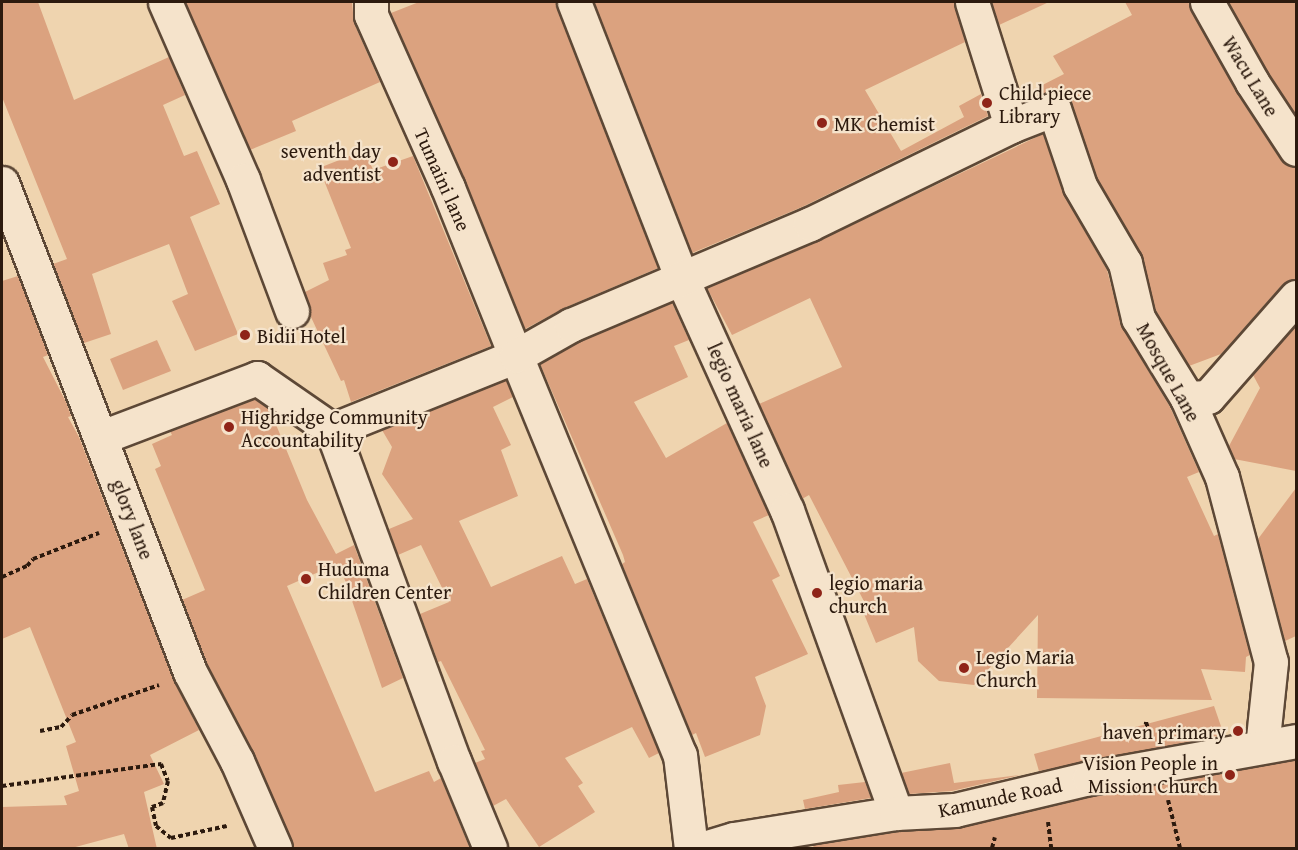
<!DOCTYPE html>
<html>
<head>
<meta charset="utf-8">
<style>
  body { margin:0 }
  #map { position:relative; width:1298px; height:850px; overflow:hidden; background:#efd4af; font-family:"Gentium Book Plus",serif }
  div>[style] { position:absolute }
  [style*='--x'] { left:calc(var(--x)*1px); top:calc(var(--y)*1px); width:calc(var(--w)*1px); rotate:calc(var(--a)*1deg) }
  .building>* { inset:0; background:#dba27f }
  .path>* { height:4px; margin-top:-2px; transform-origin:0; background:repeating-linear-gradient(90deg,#2c1a0e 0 4.5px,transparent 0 7.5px) }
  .roads { filter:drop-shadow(2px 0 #5d4836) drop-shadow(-2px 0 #5d4836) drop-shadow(0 2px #5d4836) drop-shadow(0 -2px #5d4836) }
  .street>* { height:33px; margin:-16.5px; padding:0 16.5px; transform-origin:16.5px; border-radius:16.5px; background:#f5e3cb }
  .dots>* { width:16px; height:16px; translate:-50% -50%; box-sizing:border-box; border:3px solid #f5e3cb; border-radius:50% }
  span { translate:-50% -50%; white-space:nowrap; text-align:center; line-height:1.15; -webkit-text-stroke:4.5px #f5e3cb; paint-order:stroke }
  .street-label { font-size:20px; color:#2c1a0e }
  .poi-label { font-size:20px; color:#2c1a0e }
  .left { translate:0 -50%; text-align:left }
  .right { translate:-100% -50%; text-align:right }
  .frame { position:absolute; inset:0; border:3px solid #2c1a0e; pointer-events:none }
</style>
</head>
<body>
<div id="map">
  <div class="building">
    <div style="clip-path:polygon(2px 2px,38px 2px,74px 100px,169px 57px,185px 95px,163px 105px,184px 156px,197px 151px,220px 204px,190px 217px,238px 334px,195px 351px,172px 301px,188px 294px,169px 244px,92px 274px,111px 334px,84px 343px,53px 264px,67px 259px,2px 97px)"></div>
    <div style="clip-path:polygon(185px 2px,352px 2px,354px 23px,380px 82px,292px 121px,296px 131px,250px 150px)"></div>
    <div style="clip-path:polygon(419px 2px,556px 2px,658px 268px,564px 308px,525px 329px,465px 180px,391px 13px)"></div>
    <div style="clip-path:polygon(594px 2px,954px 2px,965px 42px,865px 90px,901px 151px,964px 117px,959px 106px,981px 94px,988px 116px,802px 207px,692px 253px)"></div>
    <div style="clip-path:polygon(992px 2px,1049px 2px,999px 25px)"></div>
    <div style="clip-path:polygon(1125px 2px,1188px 2px,1236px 92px,1280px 159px,1296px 168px,1296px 279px,1282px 285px,1221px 354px,1189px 366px,1156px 311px,1141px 254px,1097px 178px,1071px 102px,1056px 90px,1023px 101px,1021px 96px,1064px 74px,1053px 56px,1132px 15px)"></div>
    <div style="clip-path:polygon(1228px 2px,1296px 2px,1296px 116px,1268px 72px)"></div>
    <div style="clip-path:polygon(1043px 134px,1064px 195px,1107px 270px,1122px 327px,1170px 407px,1199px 472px,1187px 477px,1214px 536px,1218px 534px,1250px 655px,1246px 657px,1245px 672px,1201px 669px,1212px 700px,1037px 698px,1038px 615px,974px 685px,939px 681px,918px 661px,914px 627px,876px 643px,864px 614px,869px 611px,809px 495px,802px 499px,759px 404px,842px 367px,810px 298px,732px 335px,707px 288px,818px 241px)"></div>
    <div style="clip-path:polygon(365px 150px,373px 170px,413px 156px,491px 346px,351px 402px,344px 380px,341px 381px,310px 315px,305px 292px,329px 280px,323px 263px,347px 255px,345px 250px,351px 248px,319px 168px)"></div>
    <div style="clip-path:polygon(18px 276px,48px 355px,43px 357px,67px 404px,71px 416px,68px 417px,79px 437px,173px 679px,199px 730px,150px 755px,164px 784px,144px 792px,157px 849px,129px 849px,124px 834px,68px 849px,4px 849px,2px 838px,2px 807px,67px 805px,64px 796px,79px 791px,66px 746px,76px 742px,30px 627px,2px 639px,2px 281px)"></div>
    <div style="clip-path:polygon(672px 303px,689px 340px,674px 346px,688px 377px,634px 402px,666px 458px,727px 423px,769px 515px,753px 522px,780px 576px,772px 580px,808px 654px,755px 677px,766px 706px,760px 735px,705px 757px,696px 733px,692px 735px,622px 564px,625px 562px,623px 555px,540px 364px,579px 342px)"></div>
    <div style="clip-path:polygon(1296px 325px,1296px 471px,1234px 459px,1229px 446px,1260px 388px,1253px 375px)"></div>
    <div style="clip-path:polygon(157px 340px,171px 371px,123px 390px,110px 359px)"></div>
    <div style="clip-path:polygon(506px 380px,513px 397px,493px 407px,511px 445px,501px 450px,518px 496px,459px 521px,491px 587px,562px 556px,575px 584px,587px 579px,659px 753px,649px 758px,632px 727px,565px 758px,583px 783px,578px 786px,595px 812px,539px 847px,506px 799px,493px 806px,475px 763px,485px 759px,481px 751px,485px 750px,441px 661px,438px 662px,420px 614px,449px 602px,421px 545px,398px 555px,389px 529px,413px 519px,382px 474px,392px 447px,382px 430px)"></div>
    <div style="clip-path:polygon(254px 399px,270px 410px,307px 500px,336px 554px,354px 545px,403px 678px,382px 688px,339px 563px,287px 586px,375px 792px,429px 771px,434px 782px,441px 778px,470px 849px,293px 848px,254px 753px,207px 664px,182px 600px,205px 590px,155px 469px,161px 466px,152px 444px,172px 435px,170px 431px)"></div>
    <div style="clip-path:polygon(1296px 488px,1296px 636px,1285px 641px,1258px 539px)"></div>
    <div style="clip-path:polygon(1214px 706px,1224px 735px,1039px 771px,1034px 754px)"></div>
    <div style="clip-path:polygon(1296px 760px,1296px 849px,814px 849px,813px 845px,898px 832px,959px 828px,1093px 796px)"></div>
    <div style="clip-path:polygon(950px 763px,954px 783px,1020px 775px,952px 791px,909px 794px,901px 773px)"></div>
    <div style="clip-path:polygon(865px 782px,871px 798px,805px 809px,803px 800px,839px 792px,838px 785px)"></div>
  </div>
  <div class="path">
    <div style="--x:2;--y:577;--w:27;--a:-24"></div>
    <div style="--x:27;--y:566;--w:9;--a:-49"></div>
    <div style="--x:33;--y:559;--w:71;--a:-21.5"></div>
    <div style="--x:40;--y:731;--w:21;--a:-11"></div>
    <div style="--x:61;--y:727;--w:16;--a:-47"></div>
    <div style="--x:72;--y:715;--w:92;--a:-19"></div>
    <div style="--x:1145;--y:732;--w:10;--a:-84"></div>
    <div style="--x:1146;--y:722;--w:10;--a:73"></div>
    <div style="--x:2;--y:786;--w:161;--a:-7.9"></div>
    <div style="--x:161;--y:764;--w:18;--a:68"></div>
    <div style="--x:168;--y:781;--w:23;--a:103"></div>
    <div style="--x:163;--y:803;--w:12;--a:160"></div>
    <div style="--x:152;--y:807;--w:19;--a:78"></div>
    <div style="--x:156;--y:826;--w:19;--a:39"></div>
    <div style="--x:171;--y:838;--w:57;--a:-12.1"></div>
    <div style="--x:1168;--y:800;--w:49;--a:76"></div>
    <div style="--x:1048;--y:822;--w:26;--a:83"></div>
    <div style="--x:992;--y:848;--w:11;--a:-75"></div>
  </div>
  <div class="roads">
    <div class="street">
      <div style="--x:165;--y:2;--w:194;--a:66.3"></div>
      <div style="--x:243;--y:180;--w:140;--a:69.5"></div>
      <div style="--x:371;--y:2;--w:13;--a:90"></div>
      <div style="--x:371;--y:15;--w:189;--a:66"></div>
      <div style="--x:448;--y:188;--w:182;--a:68.1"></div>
      <div style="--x:574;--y:2;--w:297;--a:68.7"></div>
      <div style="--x:682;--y:279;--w:254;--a:65.6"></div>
      <div style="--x:787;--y:510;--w:322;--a:70.2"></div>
      <div style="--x:972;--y:2;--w:130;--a:72.5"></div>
      <div style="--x:1011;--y:126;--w:46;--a:-21.6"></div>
      <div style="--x:1054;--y:109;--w:81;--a:71.3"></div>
      <div style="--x:1080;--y:186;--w:89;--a:59.7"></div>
      <div style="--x:1125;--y:263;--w:57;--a:76.7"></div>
      <div style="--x:1138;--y:318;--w:94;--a:58.5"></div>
      <div style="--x:1187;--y:398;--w:86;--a:66.1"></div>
      <div style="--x:1222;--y:477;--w:191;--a:75.2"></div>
      <div style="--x:1271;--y:662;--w:85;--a:96"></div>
      <div style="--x:1207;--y:2;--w:92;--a:60.6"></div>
      <div style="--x:1252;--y:82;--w:80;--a:56.7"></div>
      <div style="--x:2;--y:183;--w:524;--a:68.97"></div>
      <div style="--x:190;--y:672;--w:101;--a:62.2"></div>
      <div style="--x:237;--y:761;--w:95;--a:66.4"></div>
      <div style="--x:516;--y:356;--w:431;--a:67.7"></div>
      <div style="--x:680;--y:755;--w:94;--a:83.3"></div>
      <div style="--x:1187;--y:398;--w:21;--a:-3"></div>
      <div style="--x:1208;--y:397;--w:133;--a:-48.7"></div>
      <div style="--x:332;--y:430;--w:353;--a:69.8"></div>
      <div style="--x:454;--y:761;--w:94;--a:67.5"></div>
      <div style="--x:102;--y:437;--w:166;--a:-20.8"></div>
      <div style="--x:257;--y:378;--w:91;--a:34.7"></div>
      <div style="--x:332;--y:430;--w:198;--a:-21.9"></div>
      <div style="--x:516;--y:356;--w:63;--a:-29.4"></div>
      <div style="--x:571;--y:325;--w:259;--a:-22.9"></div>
      <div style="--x:810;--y:224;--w:224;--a:-26"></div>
      <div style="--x:704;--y:848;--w:31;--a:-17"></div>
      <div style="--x:734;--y:839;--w:164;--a:-9.1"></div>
      <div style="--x:896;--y:813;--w:59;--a:-2.9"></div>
      <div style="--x:955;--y:810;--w:138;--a:-13.4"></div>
      <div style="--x:1089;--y:778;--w:210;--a:-10.1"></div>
    </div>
  </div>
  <div class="dots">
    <div style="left:987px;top:103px;background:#8f2418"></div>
    <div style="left:822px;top:123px;background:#8f2418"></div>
    <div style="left:393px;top:162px;background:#8f2418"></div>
    <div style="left:245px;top:335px;background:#8f2418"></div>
    <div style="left:229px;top:427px;background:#8f2418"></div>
    <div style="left:306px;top:579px;background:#8f2418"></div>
    <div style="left:817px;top:593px;background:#8f2418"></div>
    <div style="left:964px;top:668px;background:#8f2418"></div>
    <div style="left:1238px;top:731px;background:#8f2418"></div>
    <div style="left:1230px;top:775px;background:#8f2418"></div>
  </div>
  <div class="street-label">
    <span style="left:1251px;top:76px;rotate:59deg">Wacu Lane</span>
    <span style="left:443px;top:179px;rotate:66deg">Tumaini lane</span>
    <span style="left:1169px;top:372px;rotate:61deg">Mosque Lane</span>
    <span style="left:741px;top:405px;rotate:66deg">legio maria lane</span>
    <span style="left:133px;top:519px;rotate:69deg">glory lane</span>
    <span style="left:1000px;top:797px;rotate:-12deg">Kamunde Road</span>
  </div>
  <div class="poi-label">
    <span class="left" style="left:999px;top:104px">Child piece<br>Library</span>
    <span class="left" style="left:834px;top:123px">MK Chemist</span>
    <span class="right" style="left:381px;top:162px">seventh day<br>adventist</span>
    <span class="left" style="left:257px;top:335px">Bidii Hotel</span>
    <span class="left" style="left:241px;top:428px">Highridge Community<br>Accountability</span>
    <span class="left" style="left:318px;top:580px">Huduma<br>Children Center</span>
    <span class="left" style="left:829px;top:594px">legio maria<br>church</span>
    <span class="left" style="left:976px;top:668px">Legio Maria<br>Church</span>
    <span class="right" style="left:1226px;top:731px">haven primary</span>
    <span class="right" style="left:1218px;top:774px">Vision People in<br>Mission Church</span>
  </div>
  <div class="frame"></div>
</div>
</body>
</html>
